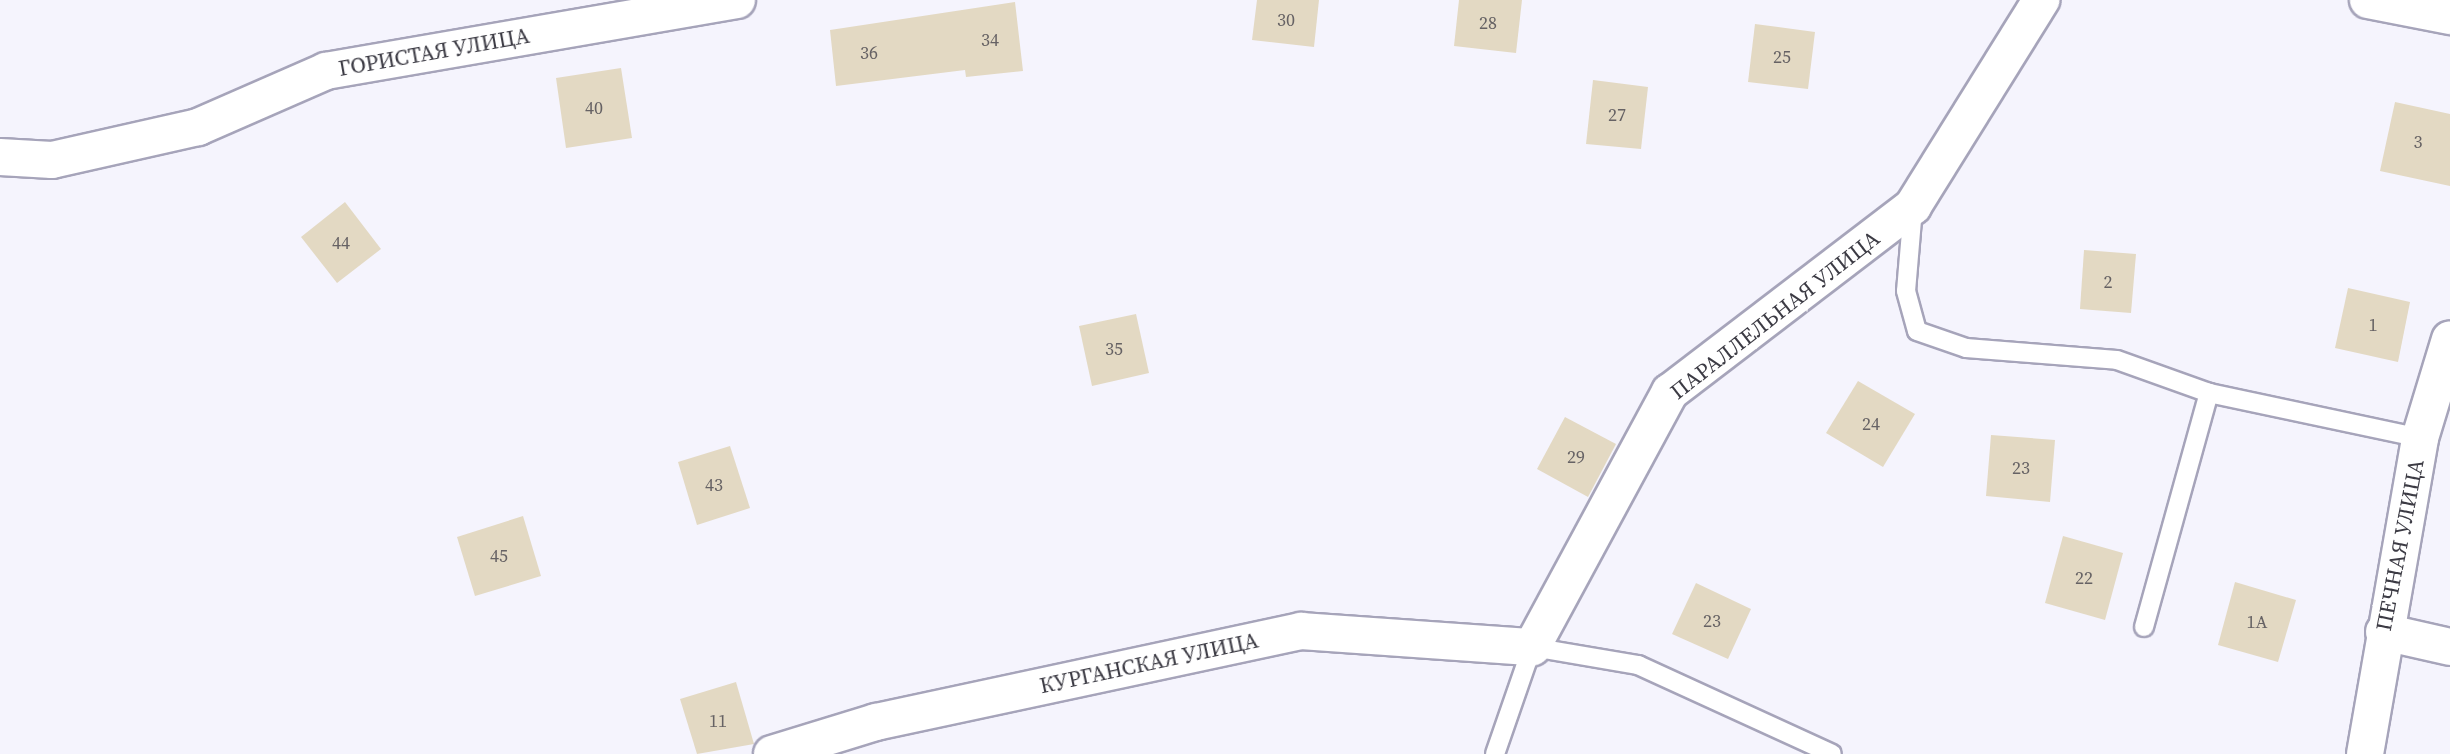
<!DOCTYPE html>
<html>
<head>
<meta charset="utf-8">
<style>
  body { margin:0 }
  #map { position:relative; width:2450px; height:754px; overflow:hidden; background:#f5f4fd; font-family:"Source Serif 4",serif }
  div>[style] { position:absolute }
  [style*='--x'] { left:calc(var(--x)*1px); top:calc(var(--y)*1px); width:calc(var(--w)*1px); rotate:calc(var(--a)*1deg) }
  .building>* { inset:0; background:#e3d9c3 }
  .roads { filter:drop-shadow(2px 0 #a6a4ba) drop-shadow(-2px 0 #a6a4ba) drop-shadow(0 2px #a6a4ba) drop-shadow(0 -2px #a6a4ba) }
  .service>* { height:18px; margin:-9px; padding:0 9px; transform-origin:9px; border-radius:9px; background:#fff }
  .minor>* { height:36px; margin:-18px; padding:0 18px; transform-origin:18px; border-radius:18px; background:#fff }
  span { translate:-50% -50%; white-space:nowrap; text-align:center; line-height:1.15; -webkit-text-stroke:7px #fff; paint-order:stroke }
  .number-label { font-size:18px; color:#666264 }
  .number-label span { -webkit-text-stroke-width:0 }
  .street-label { font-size:22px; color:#3c3b44 }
</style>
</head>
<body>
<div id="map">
  <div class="building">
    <div style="clip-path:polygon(1257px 0,1319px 0,1314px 47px,1252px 40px)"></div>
    <div style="clip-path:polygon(1459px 0,1522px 0,1516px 53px,1454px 46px)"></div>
    <div style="clip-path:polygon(1015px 2px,1023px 71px,966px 77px,965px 70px,836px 86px,830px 30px)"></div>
    <div style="clip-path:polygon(1755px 24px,1815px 32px,1808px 89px,1748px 82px)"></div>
    <div style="clip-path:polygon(621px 68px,632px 138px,566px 148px,556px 78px)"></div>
    <div style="clip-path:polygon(1593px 80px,1648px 87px,1641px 149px,1586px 144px)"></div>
    <div style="clip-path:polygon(2395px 102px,2450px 114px,2450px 186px,2380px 171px)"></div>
    <div style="clip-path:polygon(345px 202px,381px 249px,337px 283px,301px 237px)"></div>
    <div style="clip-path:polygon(2084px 250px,2136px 254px,2131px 313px,2080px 309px)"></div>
    <div style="clip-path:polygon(2348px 288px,2410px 302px,2398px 362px,2335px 348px)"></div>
    <div style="clip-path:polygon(1136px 314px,1149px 373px,1092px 386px,1079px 326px)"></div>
    <div style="clip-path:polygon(1858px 381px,1915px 414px,1883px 467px,1826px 433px)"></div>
    <div style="clip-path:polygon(1565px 417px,1616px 444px,1588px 497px,1537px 469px)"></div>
    <div style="clip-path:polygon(1991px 435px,2055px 440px,2050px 502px,1986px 496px)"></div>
    <div style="clip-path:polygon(730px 446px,750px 508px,697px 525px,678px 462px)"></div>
    <div style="clip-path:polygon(523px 516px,541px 576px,475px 596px,457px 537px)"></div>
    <div style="clip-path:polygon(2063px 536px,2123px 553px,2105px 620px,2045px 603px)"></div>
    <div style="clip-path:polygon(2235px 582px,2296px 600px,2278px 662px,2218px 645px)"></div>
    <div style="clip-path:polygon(1696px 583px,1751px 609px,1728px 659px,1672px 634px)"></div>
    <div style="clip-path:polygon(736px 682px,754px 744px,697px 754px,680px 699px)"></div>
  </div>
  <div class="roads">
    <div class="service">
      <div style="--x:1913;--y:208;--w:83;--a:94.8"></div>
      <div style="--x:1906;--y:291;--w:41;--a:74.6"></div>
      <div style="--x:1917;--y:331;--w:52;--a:19.1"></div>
      <div style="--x:1966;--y:348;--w:151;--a:4.5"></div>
      <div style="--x:2117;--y:360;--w:98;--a:19.7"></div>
      <div style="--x:2144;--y:627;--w:243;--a:-74.5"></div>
      <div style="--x:2209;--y:393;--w:216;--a:12"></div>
      <div style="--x:1495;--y:754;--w:113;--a:-70.9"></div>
      <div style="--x:1532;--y:647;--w:108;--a:9.6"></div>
      <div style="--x:1638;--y:665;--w:213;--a:24.6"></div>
    </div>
    <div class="minor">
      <div style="--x:2368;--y:0;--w:84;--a:11"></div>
      <div style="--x:0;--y:157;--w:52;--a:3.3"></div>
      <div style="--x:52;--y:160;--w:150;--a:-12.7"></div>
      <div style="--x:198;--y:127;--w:140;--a:-23.6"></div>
      <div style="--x:326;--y:71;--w:417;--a:-9.8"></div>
      <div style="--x:2384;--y:632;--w:68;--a:12.8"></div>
      <div style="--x:772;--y:754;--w:109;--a:-17.1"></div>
      <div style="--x:876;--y:722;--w:435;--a:-12.1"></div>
      <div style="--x:1301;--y:631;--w:232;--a:4"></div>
      <div style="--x:1532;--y:647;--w:290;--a:-61.6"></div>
      <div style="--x:1670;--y:392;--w:306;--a:-37.4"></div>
      <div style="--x:1913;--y:206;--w:243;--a:-58.1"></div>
      <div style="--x:2365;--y:754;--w:321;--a:-80.1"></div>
      <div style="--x:2420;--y:438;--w:103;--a:-73.1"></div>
    </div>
  </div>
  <div class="number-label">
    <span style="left:1286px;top:20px">30</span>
    <span style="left:1488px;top:23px">28</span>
    <span style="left:990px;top:40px">34</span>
    <span style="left:869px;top:53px">36</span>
    <span style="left:1782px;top:57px">25</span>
    <span style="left:594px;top:108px">40</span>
    <span style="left:1617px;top:115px">27</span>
    <span style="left:2418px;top:142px">3</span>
    <span style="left:341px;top:243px">44</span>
    <span style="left:2108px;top:282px">2</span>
    <span style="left:2373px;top:325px">1</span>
    <span style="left:1114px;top:349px">35</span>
    <span style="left:1871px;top:424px">24</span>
    <span style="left:1576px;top:457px">29</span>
    <span style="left:2021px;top:468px">23</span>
    <span style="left:714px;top:485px">43</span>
    <span style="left:499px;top:556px">45</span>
    <span style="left:2084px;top:578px">22</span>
    <span style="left:1712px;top:621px">23</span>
    <span style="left:2257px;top:622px">1А</span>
    <span style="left:718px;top:721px">11</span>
  </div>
  <div class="street-label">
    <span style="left:434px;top:52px;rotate:-10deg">ГОРИСТАЯ УЛИЦА</span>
    <span style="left:1775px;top:315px;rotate:-38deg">ПАРАЛЛЕЛЬНАЯ УЛИЦА</span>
    <span style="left:2400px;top:545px;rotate:-79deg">ПЕЧНАЯ УЛИЦА</span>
    <span style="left:1149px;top:663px;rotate:-12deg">КУРГАНСКАЯ УЛИЦА</span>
  </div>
</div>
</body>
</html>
